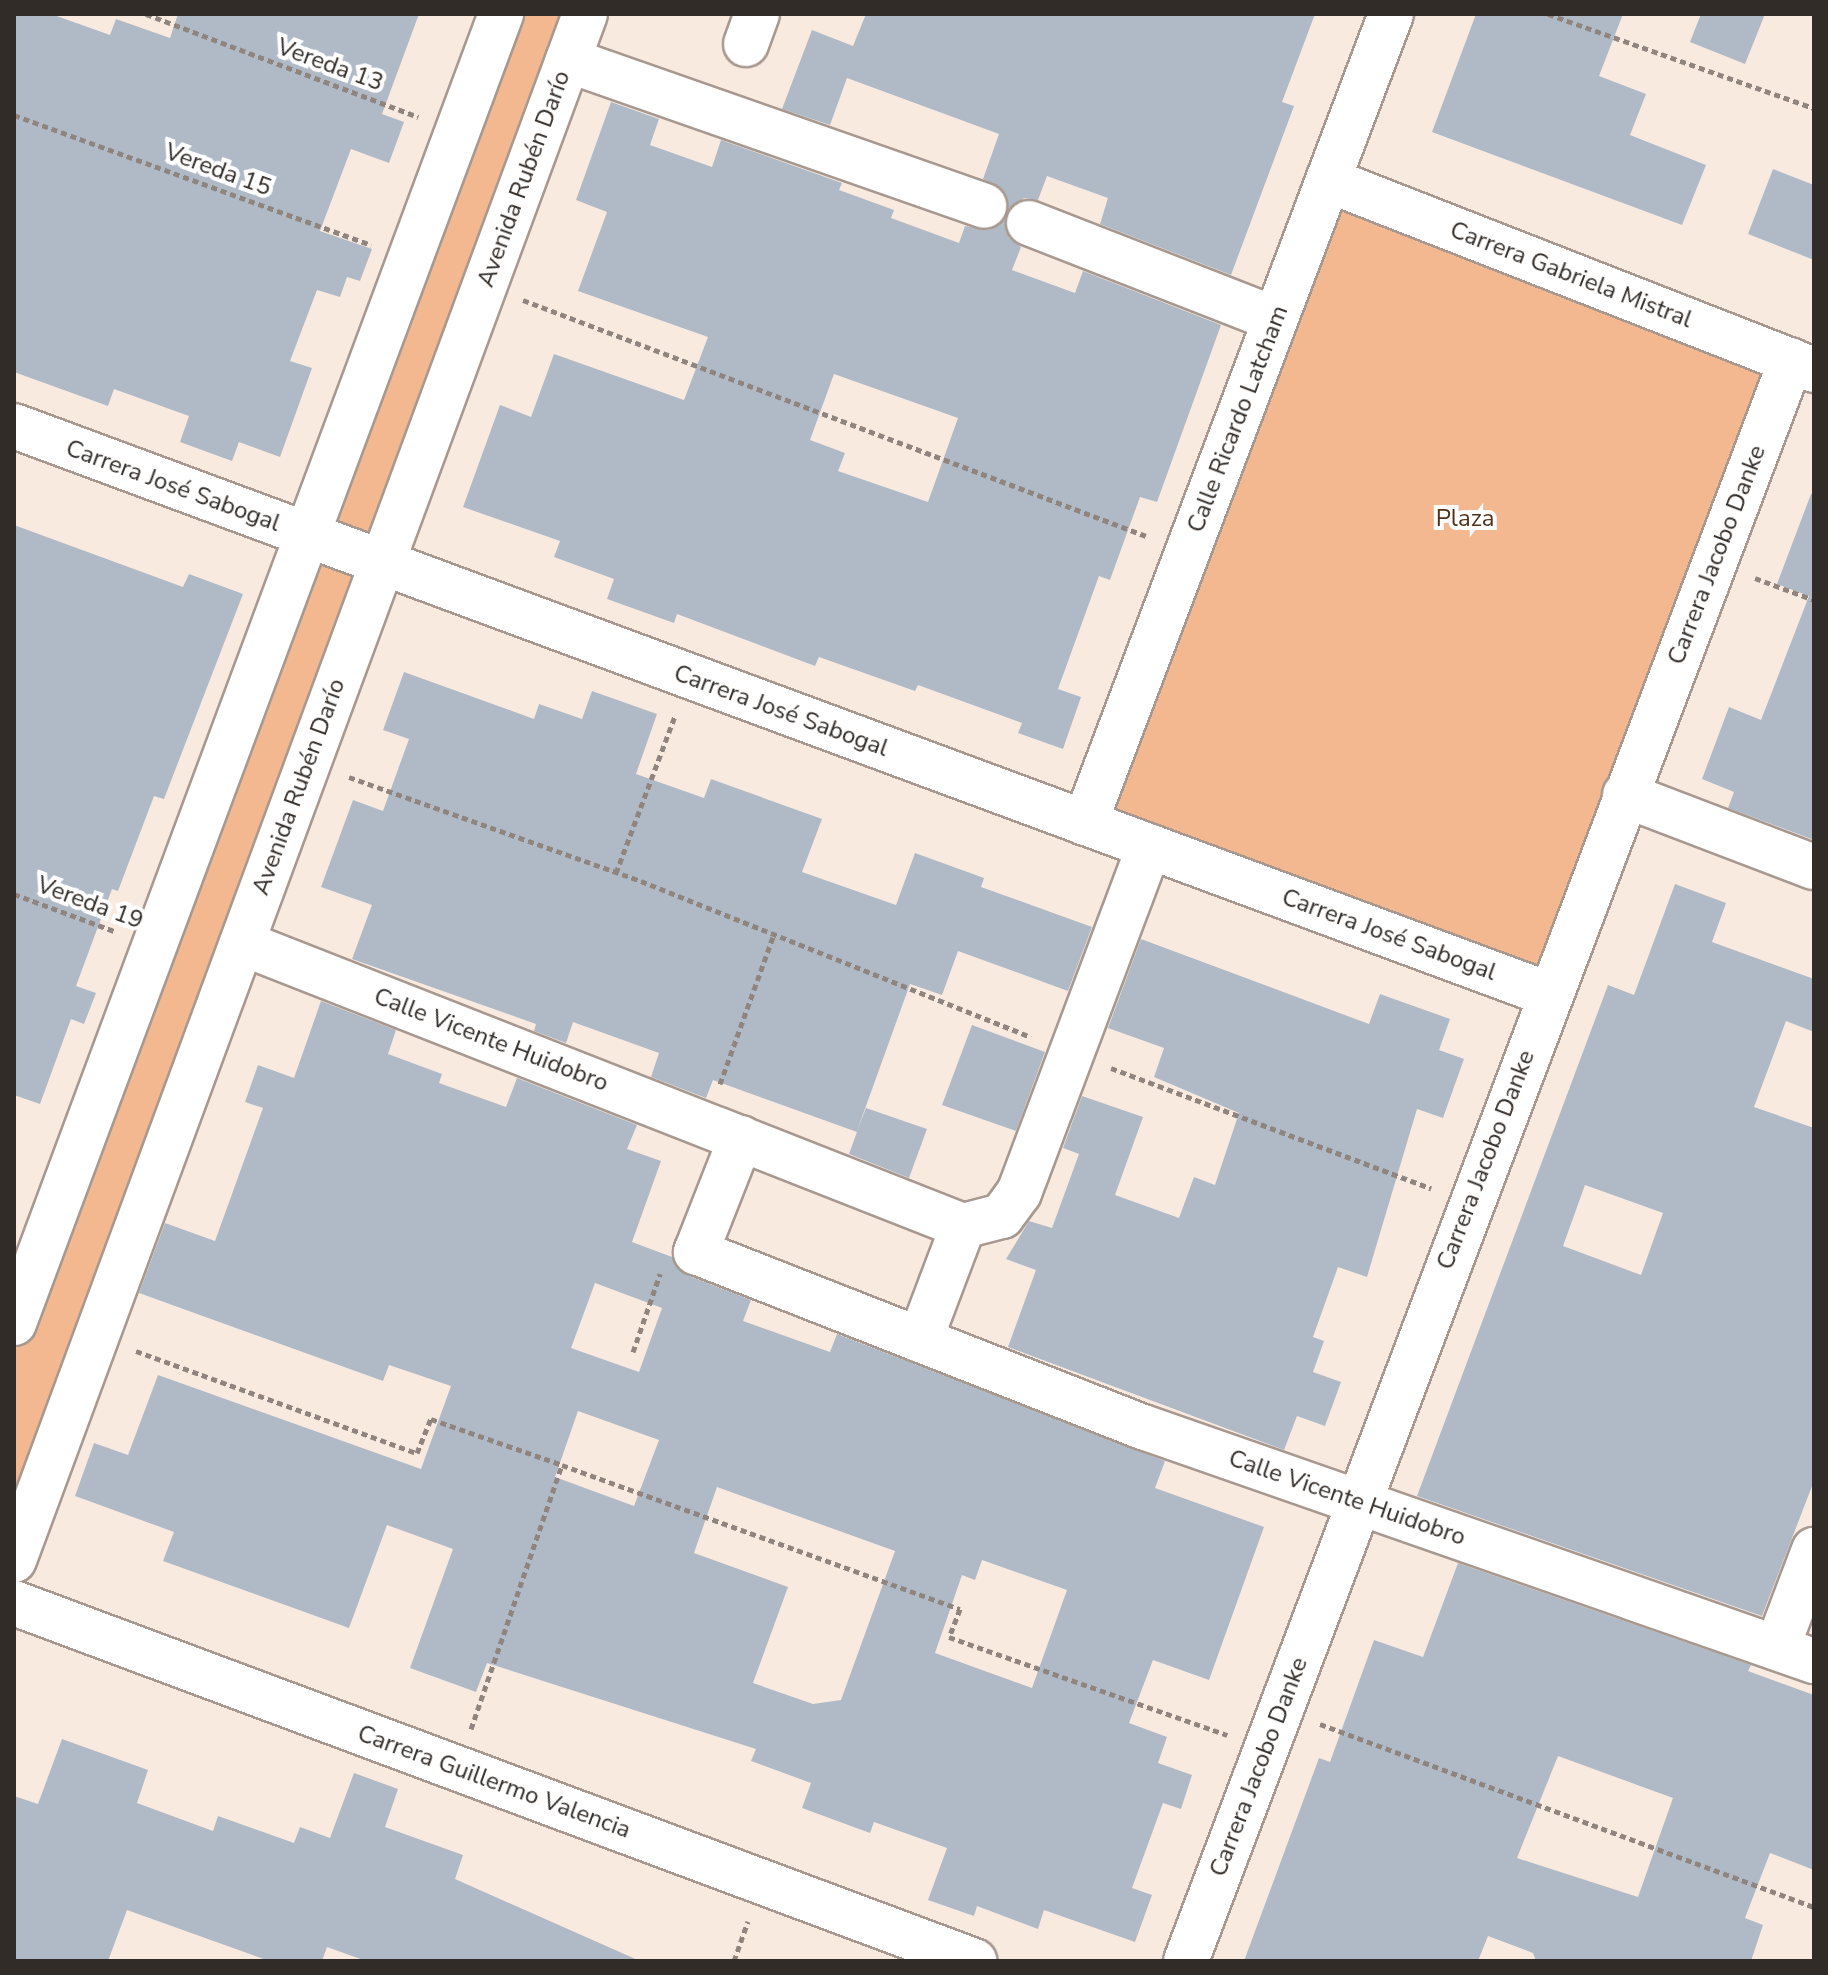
<!DOCTYPE html>
<html>
<head>
<meta charset="utf-8">
<style>
  body { margin:0 }
  #map { position:relative; width:1828px; height:1975px; overflow:hidden; background:#f9eae0; font-family:"Nunito Sans",sans-serif }
  div>[style] { position:absolute }
  [style*='--x'] { left:calc(var(--x)*1px); top:calc(var(--y)*1px); width:calc(var(--w)*1px); rotate:calc(var(--a)*1deg) }
  .green>* { inset:0; background:#f3b890 }
  .building>* { inset:0; background:#b0bac7 }
  .path>* { height:5px; margin-top:-2.5px; transform-origin:0; background:repeating-linear-gradient(90deg,#8f857e 0 6px,transparent 0 10px) }
  .roads { filter:drop-shadow(2px 0 #a79990) drop-shadow(-2px 0 #a79990) drop-shadow(0 2px #a79990) drop-shadow(0 -2px #a79990) }
  .minor>* { height:44px; margin:-22px; padding:0 22px; transform-origin:22px; border-radius:22px; background:#fff }
  span { translate:-50% -50%; white-space:nowrap; text-align:center; line-height:1.15; -webkit-text-stroke:8px #fff; paint-order:stroke }
  .street-label { font-size:24px; color:#322c28 }
  .park-label { font-size:24px; color:#52321a }
  .frame { position:absolute; inset:0; border:16px solid #322c28; pointer-events:none }
</style>
</head>
<body>
<div id="map">
  <div class="green">
    <div style="clip-path:polygon(501px 14px,585px 14px,14px 1560px,14px 1323px)"></div>
    <div style="clip-path:polygon(1328px 180px,1791px 361px,1548px 994px,1085px 823px)"></div>
  </div>
  <div class="building">
    <div style="clip-path:polygon(14px 14px,51px 14px,110px 35px,116px 19px,170px 38px,178px 14px,419px 14px,382px 114px,404px 122px,389px 163px,351px 149px,320px 231px,372px 249px,360px 281px,347px 277px,340px 297px,317px 290px,290px 361px,312px 368px,280px 457px,239px 442px,232px 461px,180px 442px,189px 416px,114px 389px,108px 406px,14px 372px)"></div>
    <div style="clip-path:polygon(866px 14px,1315px 14px,1282px 102px,1294px 106px,1231px 275px,1100px 224px,1108px 198px,1047px 176px,1038px 200px,1024px 198px,1008px 211px,1003px 190px,983px 179px,999px 134px,847px 78px,830px 125px,782px 109px,812px 30px,853px 46px)"></div>
    <div style="clip-path:polygon(1476px 14px,1623px 14px,1599px 76px,1646px 94px,1630px 135px,1706px 165px,1682px 225px,1432px 132px)"></div>
    <div style="clip-path:polygon(1701px 14px,1765px 14px,1745px 64px,1690px 42px)"></div>
    <div style="clip-path:polygon(evenodd,611px 102px,659px 119px,650px 145px,712px 167px,721px 140px,842px 183px,839px 190px,894px 210px,891px 218px,959px 243px,965px 226px,989px 230px,1005px 218px,1009px 238px,1021px 247px,1012px 270px,1075px 293px,1083px 271px,1221px 325px,1157px 502px,1140px 497px,1110px 580px,1099px 576px,1058px 689px,1081px 697px,1063px 749px,1018px 733px,1022px 723px,918px 685px,915px 691px,819px 657px,815px 666px,677px 614px,674px 623px,607px 599px,614px 579px,554px 557px,560px 541px,463px 507px,500px 405px,531px 417px,554px 354px,684px 400px,708px 337px,578px 291px,607px 212px,576px 200px,611px 102px,834px 374px,958px 418px,928px 502px,838px 471px,845px 453px,810px 440px,834px 374px)"></div>
    <div style="clip-path:polygon(1773px 169px,1814px 185px,1814px 260px,1748px 234px)"></div>
    <div style="clip-path:polygon(1811px 494px,1814px 494px,1814px 840px,1728px 808px,1734px 792px,1702px 779px,1729px 707px,1761px 720px,1809px 596px,1777px 584px)"></div>
    <div style="clip-path:polygon(14px 525px,183px 587px,189px 574px,243px 594px,164px 799px,154px 796px,118px 891px,112px 889px,76px 986px,96px 993px,84px 1024px,71px 1019px,40px 1104px,14px 1095px)"></div>
    <div style="clip-path:polygon(404px 672px,534px 719px,539px 704px,582px 719px,592px 691px,657px 714px,636px 774px,704px 798px,711px 779px,822px 819px,802px 872px,896px 905px,915px 853px,984px 878px,981px 887px,1092px 927px,1068px 991px,958px 951px,942px 995px,910px 984px,857px 1131px,866px 1108px,927px 1129px,909px 1178px,849px 1154px,857px 1132px,713px 1080px,706px 1098px,651px 1077px,659px 1053px,573px 1022px,566px 1043px,534px 1031px,536px 1024px,352px 959px,372px 905px,321px 887px,353px 800px,383px 811px,409px 739px,383px 730px)"></div>
    <div style="clip-path:polygon(evenodd,1675px 884px,1726px 903px,1712px 942px,1814px 979px,1814px 1032px,1786px 1021px,1754px 1107px,1814px 1128px,1814px 1481px,1762px 1616px,1417px 1496px,1608px 985px,1634px 995px,1675px 884px,1585px 1185px,1663px 1213px,1641px 1275px,1563px 1246px,1585px 1185px)"></div>
    <div style="clip-path:polygon(1141px 939px,1369px 1024px,1380px 994px,1450px 1019px,1439px 1050px,1464px 1059px,1443px 1118px,1417px 1109px,1367px 1277px,1338px 1267px,1313px 1337px,1324px 1341px,1313px 1372px,1341px 1382px,1325px 1426px,1297px 1416px,1284px 1450px,1008px 1347px,1036px 1270px,1006px 1259px,1029px 1221px,1052px 1228px,1079px 1154px,1063px 1148px,1082px 1096px,1143px 1117px,1115px 1195px,1179px 1218px,1194px 1177px,1215px 1185px,1239px 1113px,1154px 1077px,1164px 1048px,1108px 1028px)"></div>
    <div style="clip-path:polygon(evenodd,321px 1001px,396px 1030px,388px 1054px,442px 1074px,439px 1083px,506px 1107px,517px 1078px,637px 1125px,627px 1149px,661px 1161px,632px 1242px,672px 1257px,687px 1275px,751px 1300px,743px 1321px,830px 1352px,837px 1334px,1165px 1461px,1155px 1488px,1264px 1527px,1209px 1680px,1153px 1660px,1129px 1723px,1167px 1737px,1158px 1763px,1192px 1775px,1181px 1809px,1163px 1803px,1132px 1888px,1152px 1895px,1135px 1942px,1044px 1910px,1038px 1929px,977px 1906px,974px 1916px,928px 1900px,947px 1848px,874px 1822px,870px 1833px,802px 1808px,811px 1783px,751px 1761px,756px 1749px,487px 1663px,476px 1692px,410px 1668px,453px 1549px,387px 1525px,349px 1628px,163px 1561px,174px 1532px,75px 1496px,94px 1443px,128px 1455px,158px 1375px,421px 1469px,451px 1386px,389px 1365px,383px 1381px,139px 1293px,165px 1223px,215px 1241px,263px 1108px,245px 1102px,258px 1065px,294px 1078px,321px 1001px,595px 1283px,662px 1308px,639px 1372px,571px 1348px,595px 1283px,321px 1001px,578px 1411px,659px 1440px,634px 1506px,555px 1477px,578px 1411px,321px 1001px,717px 1487px,895px 1551px,841px 1700px,813px 1704px,753px 1683px,788px 1587px,694px 1553px,717px 1487px,321px 1001px,982px 1560px,1067px 1590px,1032px 1688px,935px 1653px,962px 1575px,975px 1580px,982px 1560px)"></div>
    <div style="clip-path:polygon(972px 1025px,1045px 1052px,1016px 1131px,942px 1105px)"></div>
    <div style="clip-path:polygon(evenodd,1458px 1563px,1751px 1665px,1748px 1671px,1814px 1695px,1814px 1870px,1770px 1853px,1745px 1918px,1763px 1925px,1751px 1961px,1536px 1961px,1533px 1953px,1488px 1936px,1478px 1961px,1244px 1961px,1319px 1758px,1330px 1762px,1374px 1640px,1423px 1657px,1458px 1563px,1558px 1756px,1673px 1798px,1638px 1897px,1517px 1858px,1558px 1756px)"></div>
    <div style="clip-path:polygon(62px 1739px,148px 1770px,137px 1803px,213px 1831px,218px 1816px,294px 1843px,300px 1827px,330px 1838px,354px 1773px,398px 1789px,385px 1827px,463px 1855px,455px 1879px,640px 1961px,366px 1961px,327px 1947px,322px 1961px,269px 1961px,127px 1910px,108px 1961px,14px 1961px,14px 1796px,38px 1804px)"></div>
  </div>
  <div class="path">
    <div style="--x:146;--y:14;--w:291;--a:20.7"></div>
    <div style="--x:1548;--y:14;--w:282;--a:19.5"></div>
    <div style="--x:14;--y:115;--w:380;--a:20"></div>
    <div style="--x:523;--y:300;--w:666;--a:20.75"></div>
    <div style="--x:1755;--y:578;--w:63;--a:20.4"></div>
    <div style="--x:349;--y:777;--w:310;--a:19.6"></div>
    <div style="--x:641;--y:881;--w:420;--a:21.8"></div>
    <div style="--x:616;--y:873;--w:168;--a:-69.4"></div>
    <div style="--x:14;--y:894;--w:107;--a:20.3"></div>
    <div style="--x:1111;--y:1068;--w:342;--a:20.6"></div>
    <div style="--x:720;--y:1084;--w:159;--a:-70.2"></div>
    <div style="--x:136;--y:1351;--w:299;--a:20"></div>
    <div style="--x:417;--y:1453;--w:37;--a:-68"></div>
    <div style="--x:431;--y:1419;--w:139;--a:19.3"></div>
    <div style="--x:562;--y:1465;--w:423;--a:19.9"></div>
    <div style="--x:960;--y:1609;--w:30;--a:111"></div>
    <div style="--x:949;--y:1637;--w:295;--a:19.4"></div>
    <div style="--x:633;--y:1352;--w:83;--a:-70.9"></div>
    <div style="--x:1320;--y:1724;--w:527;--a:20.33"></div>
    <div style="--x:471;--y:1729;--w:279;--a:-71"></div>
    <div style="--x:734;--y:1961;--w:42;--a:-70.7"></div>
  </div>
  <div class="roads">
    <div class="minor">
      <div style="--x:746;--y:44;--w:32;--a:-70"></div>
      <div style="--x:568;--y:60;--w:441;--a:19.3"></div>
      <div style="--x:1328;--y:180;--w:522;--a:21.35"></div>
      <div style="--x:1029;--y:223;--w:264;--a:21.3"></div>
      <div style="--x:14;--y:426;--w:1636;--a:20.32"></div>
      <div style="--x:1625;--y:795;--w:202;--a:20.9"></div>
      <div style="--x:1085;--y:823;--w:865;--a:-69.28"></div>
      <div style="--x:242;--y:943;--w:775;--a:21.43"></div>
      <div style="--x:741;--y:1138;--w:123;--a:111.5"></div>
      <div style="--x:696;--y:1252;--w:480;--a:21.4"></div>
      <div style="--x:1143;--y:1427;--w:711;--a:19.23"></div>
      <div style="--x:963;--y:1226;--w:40;--a:-14.4"></div>
      <div style="--x:1002;--y:1216;--w:29;--a:-54"></div>
      <div style="--x:1019;--y:1193;--w:370;--a:-69.4"></div>
      <div style="--x:14;--y:1323;--w:1397;--a:-69.59"></div>
      <div style="--x:920;--y:1340;--w:122;--a:-69.3"></div>
      <div style="--x:14;--y:1560;--w:1648;--a:-69.73"></div>
      <div style="--x:14;--y:1603;--w:1025;--a:20.45"></div>
      <div style="--x:1777;--y:1648;--w:105;--a:-69.3"></div>
      <div style="--x:1186;--y:1961;--w:1711;--a:-69.29"></div>
    </div>
  </div>
  <div class="street-label">
    <span style="left:330px;top:65px;rotate:20deg">Vereda 13</span>
    <span style="left:218px;top:170px;rotate:20deg">Vereda 15</span>
    <span style="left:524px;top:179px;rotate:-70deg">Avenida Rubén Darío</span>
    <span style="left:1571px;top:275px;rotate:21deg">Carrera Gabriela Mistral</span>
    <span style="left:1238px;top:419px;rotate:-69deg">Calle Ricardo Latcham</span>
    <span style="left:173px;top:486px;rotate:20deg">Carrera José Sabogal</span>
    <span style="left:1717px;top:555px;rotate:-69deg">Carrera Jacobo Danke</span>
    <span style="left:781px;top:711px;rotate:20deg">Carrera José Sabogal</span>
    <span style="left:299px;top:787px;rotate:-70deg">Avenida Rubén Darío</span>
    <span style="left:90px;top:903px;rotate:20deg">Vereda 19</span>
    <span style="left:1389px;top:935px;rotate:20deg">Carrera José Sabogal</span>
    <span style="left:491px;top:1040px;rotate:21deg">Calle Vicente Huidobro</span>
    <span style="left:1486px;top:1160px;rotate:-69deg">Carrera Jacobo Danke</span>
    <span style="left:1347px;top:1498px;rotate:19deg">Calle Vicente Huidobro</span>
    <span style="left:1259px;top:1767px;rotate:-69deg">Carrera Jacobo Danke</span>
    <span style="left:494px;top:1782px;rotate:20deg">Carrera Guillermo Valencia</span>
  </div>
  <div class="park-label">
    <span style="left:1465px;top:519px">Plaza</span>
  </div>
  <div class="frame"></div>
</div>
</body>
</html>
